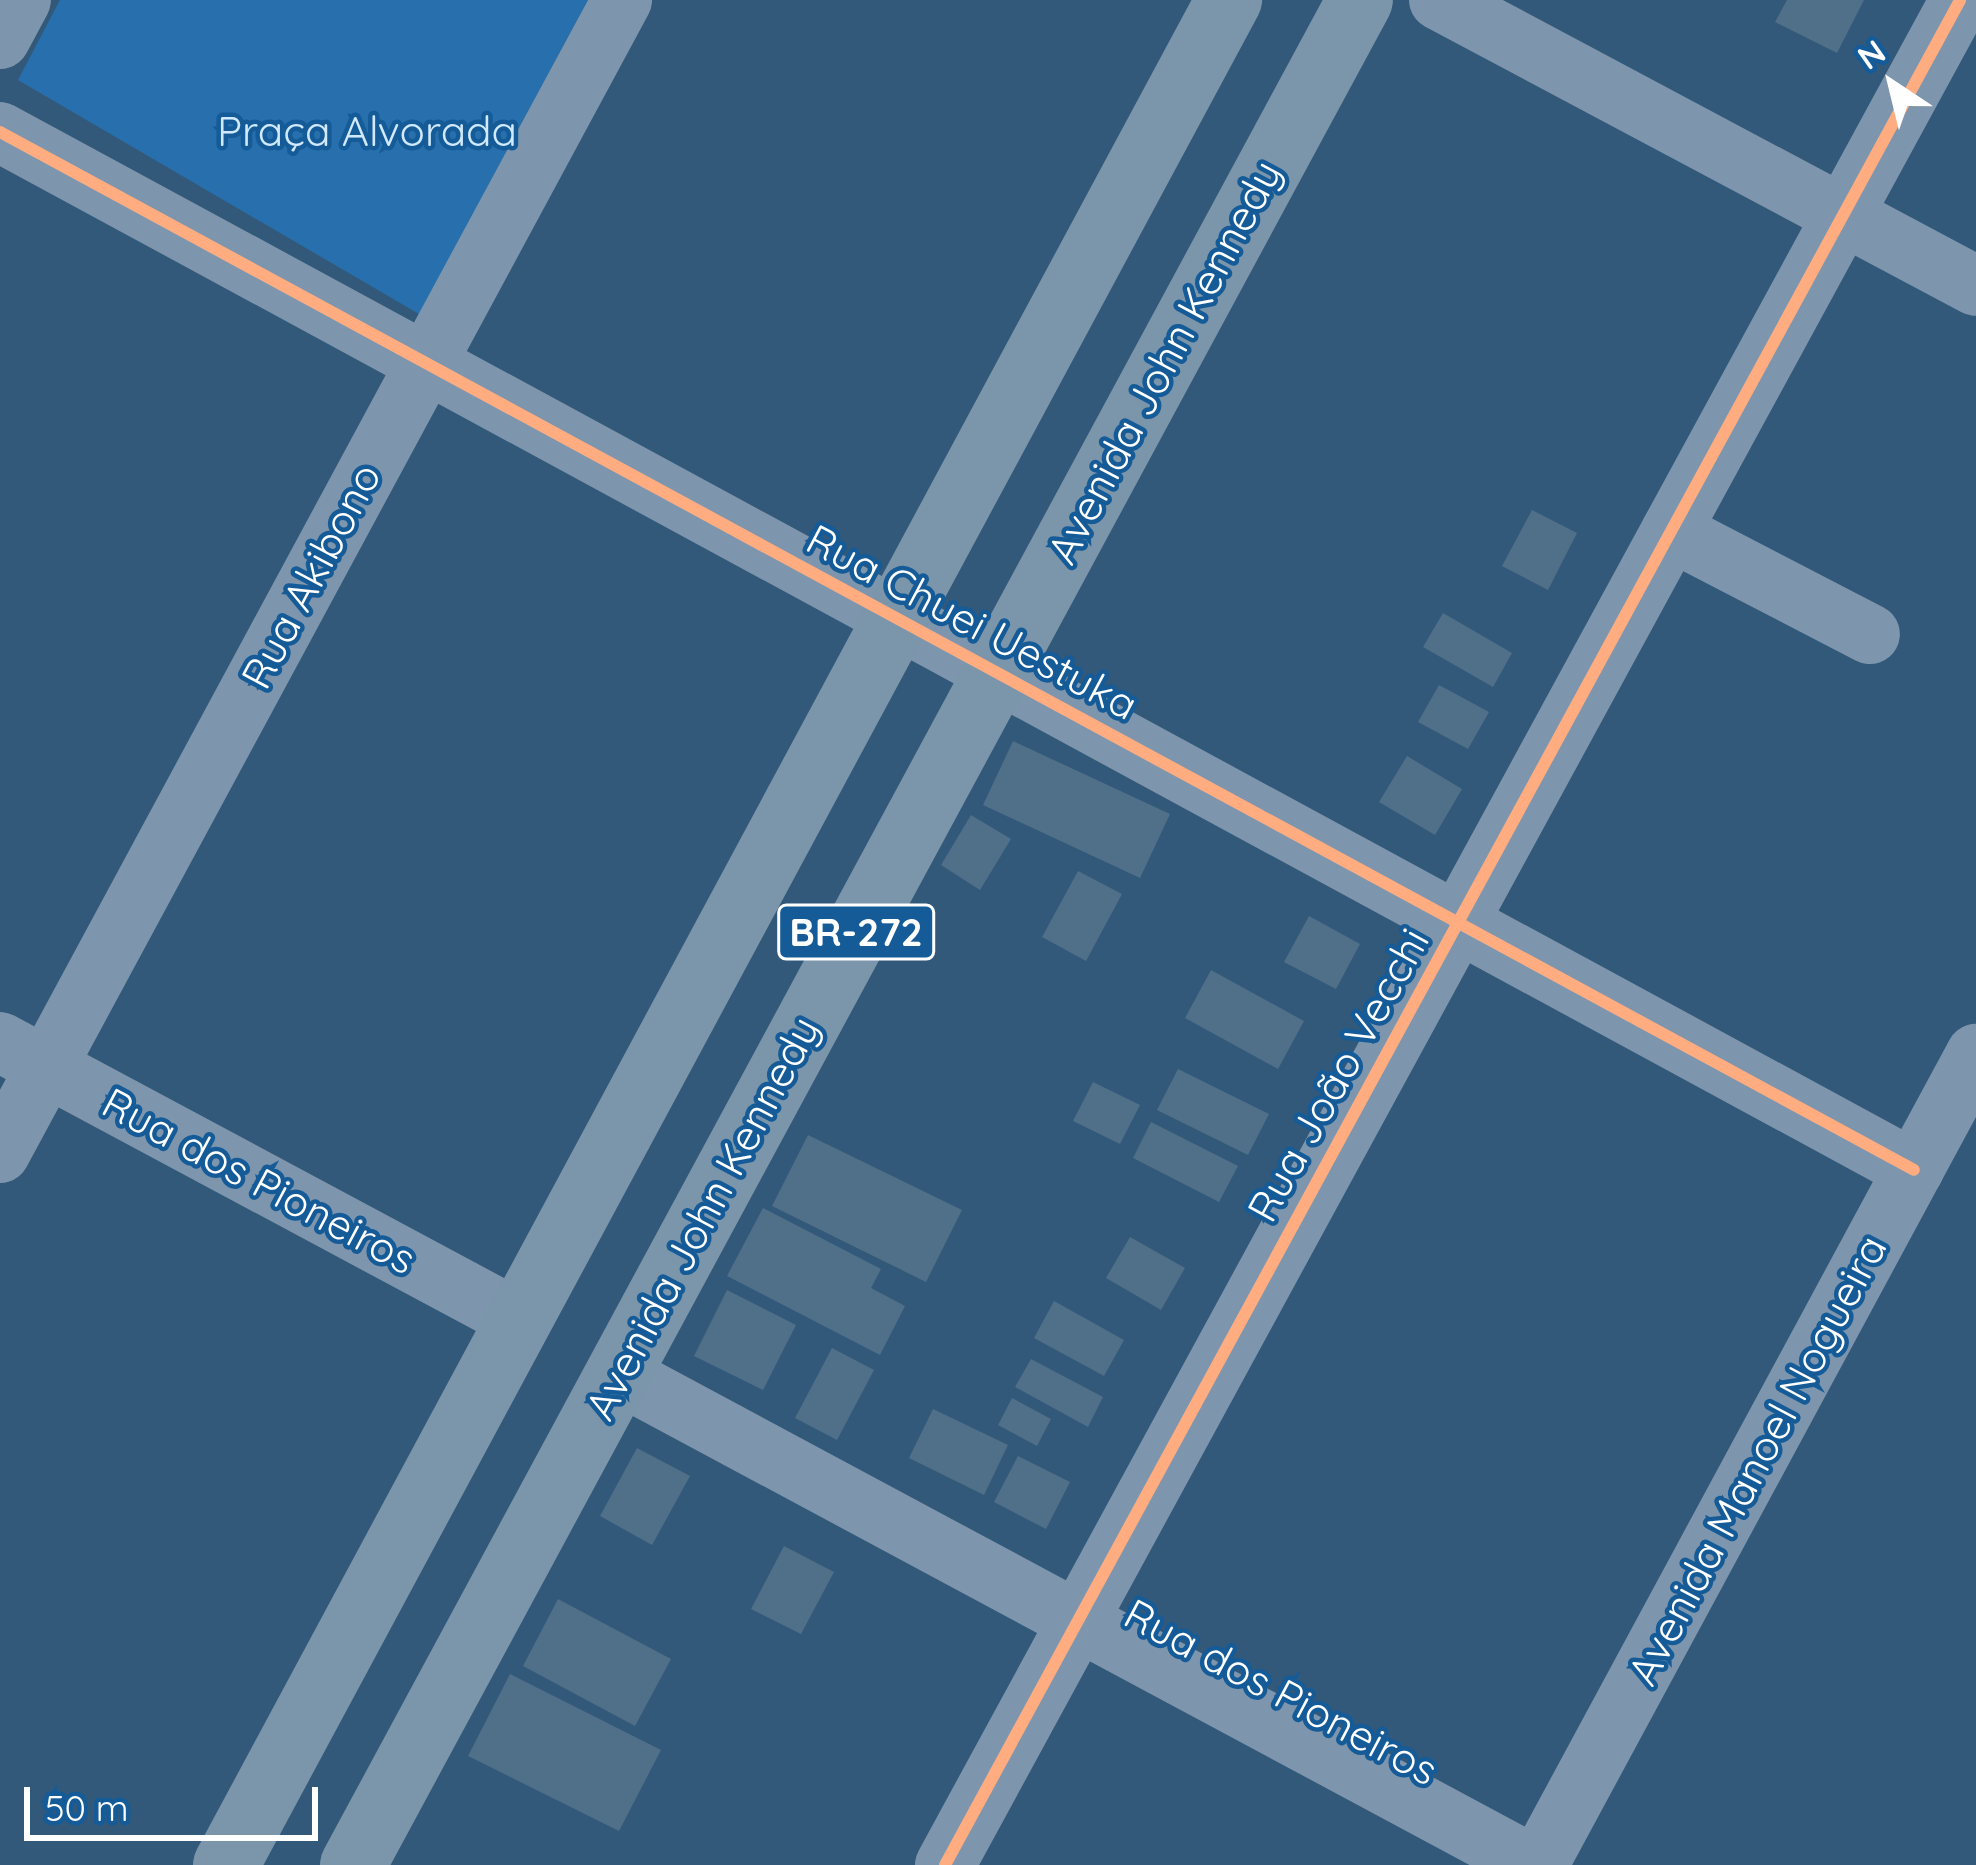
<!DOCTYPE html>
<html>
<head>
<meta charset="utf-8">
<style>
  body { margin:0 }
  #map { position:relative; width:1976px; height:1865px; overflow:hidden; background:#33597a; font-family:Quicksand,sans-serif }
  div>[style] { position:absolute }
  [style*='--x'] { left:calc(var(--x)*1px); top:calc(var(--y)*1px); width:calc(var(--w)*1px); rotate:calc(var(--a)*1deg) }
  .green>* { inset:0; background:#2770ad }
  .building>* { inset:0; background:#506f89 }
  .minor>* { height:60px; margin:-30px; padding:0 30px; transform-origin:30px; border-radius:30px; background:#7e96ad }
  .major>* { height:66px; margin:-33px; padding:0 33px; transform-origin:33px; border-radius:33px; background:#7b95aa }
  .cycleway>* { height:12px; margin:-6px; padding:0 6px; transform-origin:6px; border-radius:6px; background:#ffac80 }
  span { translate:-50% -50%; white-space:nowrap; text-align:center; line-height:1.15; -webkit-text-stroke:9px #155b98; paint-order:stroke }
  .shield-label span { padding:3px 9px; background:#155b98; border:3px solid; border-radius:9px; -webkit-text-stroke-width:0 }
  .shield-label { font-size:39px; color:#fff; font-weight:700 }
  .park-label { font-size:42px; color:#d0e9fc }
  .street-label { font-size:42px; color:#fff }
  .north { position:absolute; left:1832px; top:24px; width:120px; height:120px; -webkit-text-stroke:9px #155b98; paint-order:stroke; rotate:325deg; font-size:33px; font-weight:700; line-height:48px; text-align:center; color:#fff }
  .north::after { content:''; display:block; margin:auto; width:42px; height:54px; background:#fff; clip-path:polygon(50% 0,100% 100%,50% 72%,0 100%) }
  .scale { position:absolute; left:24px; top:1787px; width:294px; height:54px; box-sizing:border-box; border:6px solid #fff; border-top:0; padding-left:15px; font-size:36px; line-height:42px; white-space:nowrap; color:#fff; -webkit-text-stroke:9px #155b98; paint-order:stroke }
</style>
</head>
<body>
<div id="map">
  <div class="green">
    <div style="clip-path:polygon(60px 0,588px 0,419px 314px,18px 80px)"></div>
  </div>
  <div class="building">
    <div style="clip-path:polygon(1787px 0,1864px 0,1837px 53px,1775px 22px)"></div>
    <div style="clip-path:polygon(1532px 510px,1577px 533px,1548px 590px,1502px 566px)"></div>
    <div style="clip-path:polygon(1443px 613px,1512px 653px,1493px 687px,1423px 647px)"></div>
    <div style="clip-path:polygon(1439px 685px,1489px 712px,1468px 749px,1418px 722px)"></div>
    <div style="clip-path:polygon(1013px 741px,1170px 814px,1140px 878px,983px 805px)"></div>
    <div style="clip-path:polygon(1407px 756px,1462px 789px,1435px 835px,1379px 802px)"></div>
    <div style="clip-path:polygon(971px 815px,1011px 839px,980px 890px,941px 865px)"></div>
    <div style="clip-path:polygon(1078px 871px,1122px 894px,1086px 961px,1042px 937px)"></div>
    <div style="clip-path:polygon(1309px 916px,1360px 944px,1336px 989px,1284px 962px)"></div>
    <div style="clip-path:polygon(1211px 970px,1304px 1021px,1278px 1069px,1185px 1018px)"></div>
    <div style="clip-path:polygon(1178px 1069px,1269px 1114px,1248px 1155px,1157px 1110px)"></div>
    <div style="clip-path:polygon(1093px 1082px,1140px 1105px,1120px 1144px,1073px 1121px)"></div>
    <div style="clip-path:polygon(1151px 1122px,1238px 1166px,1219px 1202px,1133px 1158px)"></div>
    <div style="clip-path:polygon(808px 1135px,962px 1210px,926px 1282px,772px 1206px)"></div>
    <div style="clip-path:polygon(763px 1208px,881px 1269px,871px 1288px,905px 1306px,880px 1355px,727px 1276px)"></div>
    <div style="clip-path:polygon(1130px 1237px,1185px 1268px,1161px 1310px,1106px 1278px)"></div>
    <div style="clip-path:polygon(727px 1290px,796px 1325px,763px 1390px,694px 1356px)"></div>
    <div style="clip-path:polygon(1054px 1301px,1124px 1340px,1104px 1376px,1034px 1338px)"></div>
    <div style="clip-path:polygon(832px 1348px,874px 1370px,837px 1440px,795px 1418px)"></div>
    <div style="clip-path:polygon(1031px 1359px,1103px 1397px,1088px 1427px,1015px 1387px)"></div>
    <div style="clip-path:polygon(1012px 1398px,1051px 1419px,1037px 1446px,998px 1425px)"></div>
    <div style="clip-path:polygon(933px 1409px,1008px 1445px,984px 1495px,909px 1458px)"></div>
    <div style="clip-path:polygon(637px 1448px,690px 1476px,652px 1545px,600px 1516px)"></div>
    <div style="clip-path:polygon(1018px 1456px,1070px 1482px,1046px 1529px,994px 1502px)"></div>
    <div style="clip-path:polygon(784px 1546px,834px 1572px,801px 1634px,751px 1609px)"></div>
    <div style="clip-path:polygon(558px 1599px,671px 1659px,635px 1726px,523px 1666px)"></div>
    <div style="clip-path:polygon(510px 1674px,661px 1750px,619px 1831px,468px 1756px)"></div>
  </div>
  <div class="minor">
    <div style="--x:1439;--y:0;--w:608;--a:28.04"></div>
    <div style="--x:0;--y:39;--w:44;--a:-61.7"></div>
    <div style="--x:0;--y:132;--w:2177;--a:28.47"></div>
    <div style="--x:1671;--y:531;--w:224;--a:27.4"></div>
    <div style="--x:0;--y:1042;--w:589;--a:28.18"></div>
    <div style="--x:0;--y:1153;--w:1310;--a:-61.65"></div>
    <div style="--x:618;--y:1374;--w:1038;--a:28.22"></div>
    <div style="--x:945;--y:1865;--w:2123;--a:-61.44"></div>
    <div style="--x:1538;--y:1865;--w:922;--a:-61.63"></div>
  </div>
  <div class="major">
    <div style="--x:226;--y:1865;--w:2118;--a:-61.73"></div>
    <div style="--x:353;--y:1865;--w:2119;--a:-61.63"></div>
  </div>
  <div class="cycleway">
    <div style="--x:0;--y:132;--w:2177;--a:28.47"></div>
    <div style="--x:945;--y:1865;--w:2123;--a:-61.44"></div>
  </div>
  <div class="shield-label">
    <span style="left:856px;top:932px">BR-272</span>
  </div>
  <div class="park-label">
    <span style="left:367px;top:131px">Praça Alvorada</span>
  </div>
  <div class="street-label">
    <span style="left:1164px;top:362px;rotate:-62deg">Avenida John Kennedy</span>
    <span style="left:311px;top:576px;rotate:-62deg">Rua Akibono</span>
    <span style="left:972px;top:622px;rotate:28deg">Rua Chuei Uestuka</span>
    <span style="left:1338px;top:1075px;rotate:-61deg">Rua João Vecchi</span>
    <span style="left:259px;top:1181px;rotate:28deg">Rua dos Pioneiros</span>
    <span style="left:702px;top:1218px;rotate:-62deg">Avenida John Kennedy</span>
    <span style="left:1757px;top:1460px;rotate:-62deg">Avenida Manoel Nogueira</span>
    <span style="left:1281px;top:1692px;rotate:28deg">Rua dos Pioneiros</span>
  </div>
  <div class="north">N</div>
  <div class="scale">50 m</div>
</div>
</body>
</html>
